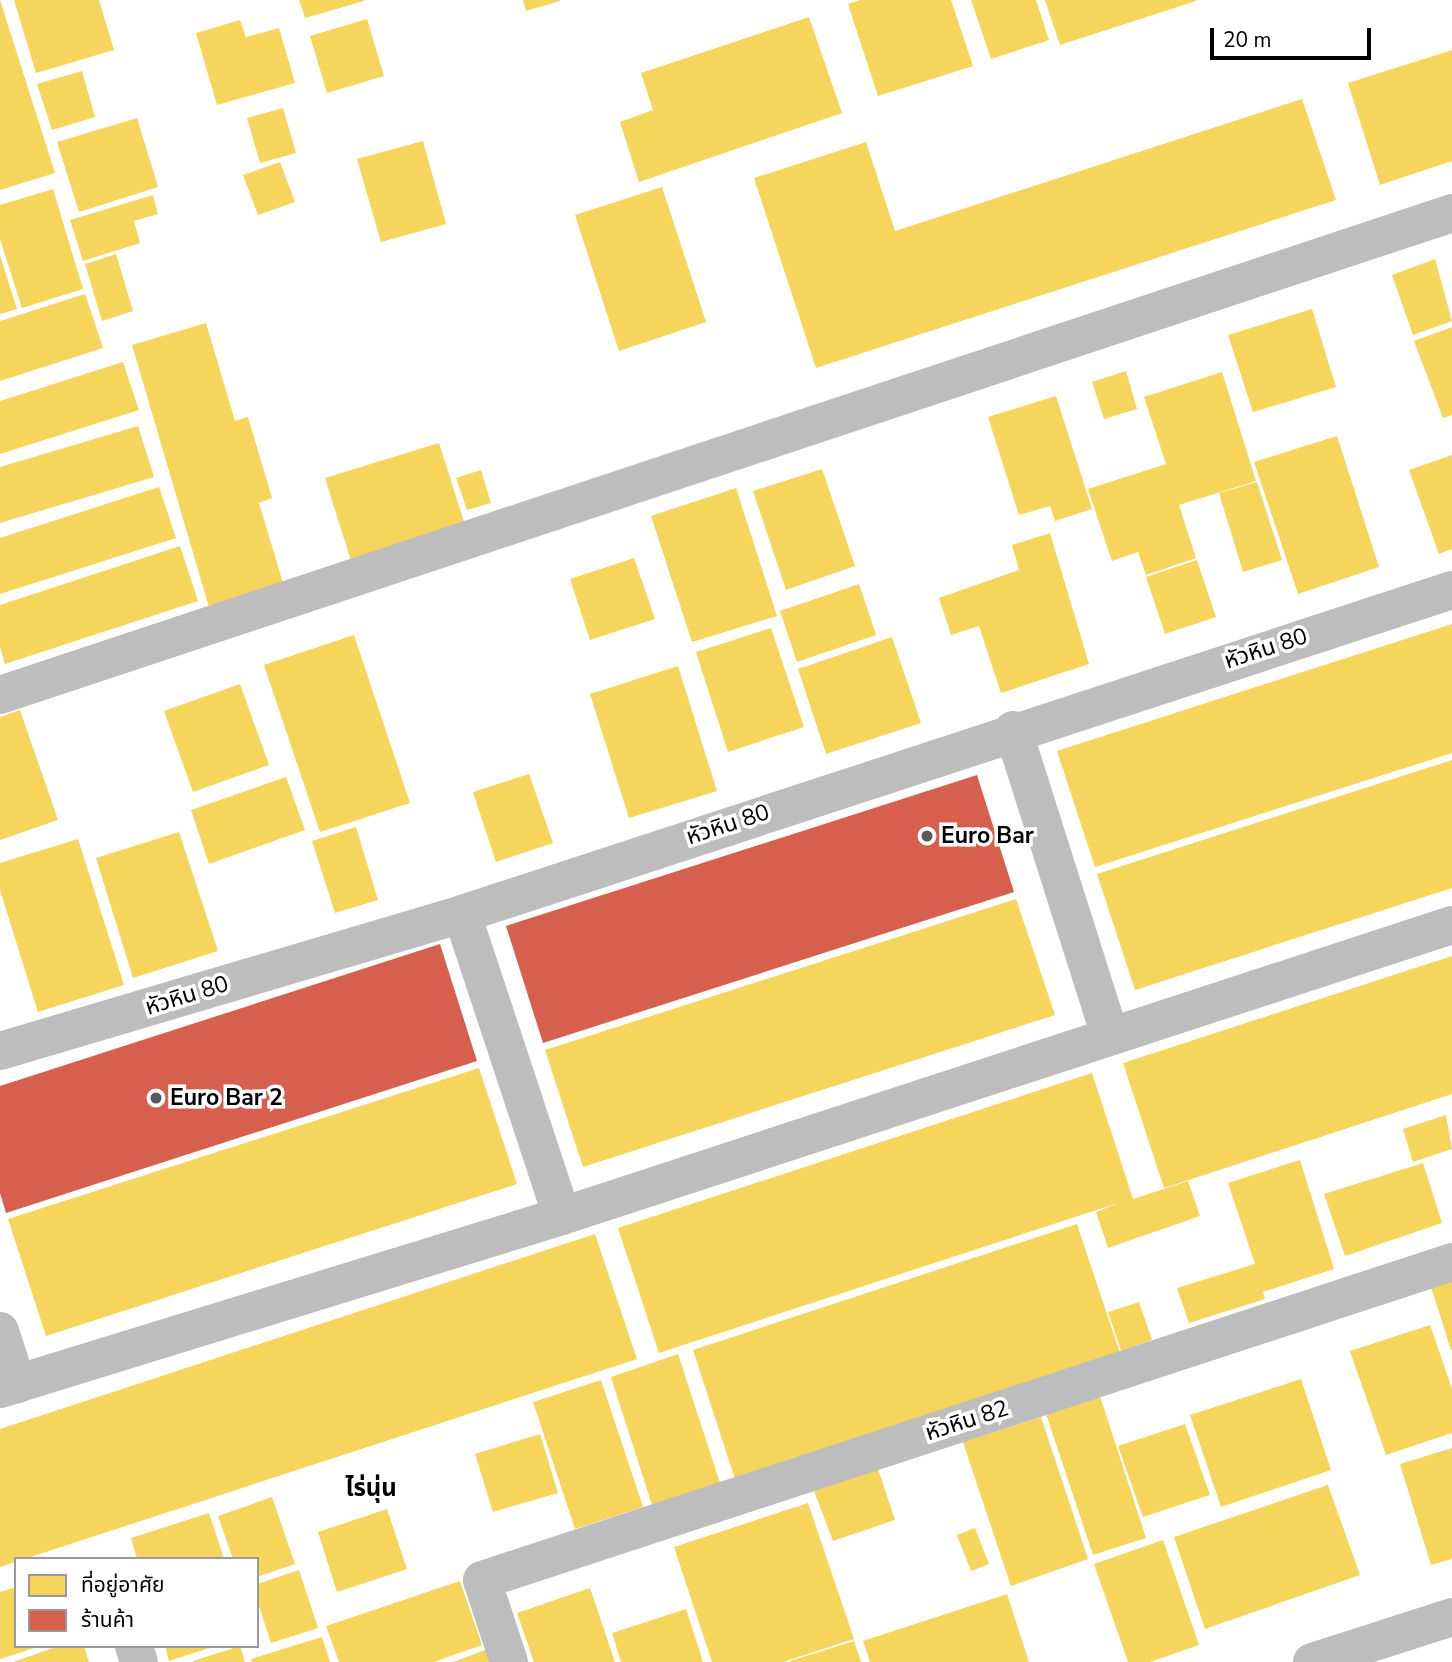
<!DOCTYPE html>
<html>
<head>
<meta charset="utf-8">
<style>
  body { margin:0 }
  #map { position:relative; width:1452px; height:1662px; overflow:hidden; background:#fff; font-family:"Nunito Sans","Noto Sans Thai",sans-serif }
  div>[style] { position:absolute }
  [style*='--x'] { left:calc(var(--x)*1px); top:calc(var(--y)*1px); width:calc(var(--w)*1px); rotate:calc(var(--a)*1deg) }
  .homes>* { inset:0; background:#f6d55c }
  .shops>* { inset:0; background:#d6604d }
  .minor>* { height:38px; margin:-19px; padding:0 19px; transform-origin:19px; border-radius:19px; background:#bdbdbd }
  .dots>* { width:19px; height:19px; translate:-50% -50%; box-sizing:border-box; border:4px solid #fff; border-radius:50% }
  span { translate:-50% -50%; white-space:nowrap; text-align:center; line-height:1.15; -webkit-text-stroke:7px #fff; paint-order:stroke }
  .street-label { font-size:23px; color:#000 }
  .poi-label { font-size:23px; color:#000; font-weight:700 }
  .left { translate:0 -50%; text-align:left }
  .neighbourhood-label { font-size:24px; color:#000; font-weight:700 }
  .legend { position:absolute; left:14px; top:1557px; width:245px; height:91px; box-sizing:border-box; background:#fff; border:2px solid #999; margin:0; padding:9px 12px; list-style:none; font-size:21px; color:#000 }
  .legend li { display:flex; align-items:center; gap:14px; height:35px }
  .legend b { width:35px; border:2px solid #999 }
  .scale { position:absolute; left:1210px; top:28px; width:161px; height:32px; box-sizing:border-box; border:4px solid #000; border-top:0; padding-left:9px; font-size:21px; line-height:24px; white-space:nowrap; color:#000; -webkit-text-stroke:5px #fff; paint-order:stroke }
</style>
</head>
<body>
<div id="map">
  <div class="homes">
    <div style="clip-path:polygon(0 0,55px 173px,0 190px)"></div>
    <div style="clip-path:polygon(14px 0,99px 0,114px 50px,36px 73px)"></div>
    <div style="clip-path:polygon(299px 0,364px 0,364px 1px,305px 18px)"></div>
    <div style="clip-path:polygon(523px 0,560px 0,560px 1px,526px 11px)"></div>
    <div style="clip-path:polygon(860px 0,951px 0,973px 66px,878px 96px,848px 4px)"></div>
    <div style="clip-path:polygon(971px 0,1036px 0,1049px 40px,991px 59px)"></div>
    <div style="clip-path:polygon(1045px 0,1196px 0,1196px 1px,1060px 45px)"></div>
    <div style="clip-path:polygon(809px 17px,842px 113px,639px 182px,620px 122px,653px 110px,641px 73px)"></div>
    <div style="clip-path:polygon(367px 19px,384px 76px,327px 93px,310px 36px)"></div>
    <div style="clip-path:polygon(240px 20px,246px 37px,279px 28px,295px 83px,217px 105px,196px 33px)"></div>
    <div style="clip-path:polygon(1452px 50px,1452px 161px,1380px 185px,1348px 83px)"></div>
    <div style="clip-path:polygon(82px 71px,95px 117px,52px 130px,37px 84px)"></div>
    <div style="clip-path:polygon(1302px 99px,1336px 200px,816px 368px,754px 178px,866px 142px,895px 231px)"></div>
    <div style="clip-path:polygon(283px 108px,296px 153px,260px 163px,247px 118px)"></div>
    <div style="clip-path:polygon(137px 118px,158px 187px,79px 212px,57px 142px)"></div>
    <div style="clip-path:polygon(423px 141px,446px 224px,381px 242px,357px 159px)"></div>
    <div style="clip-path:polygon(280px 162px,295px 202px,258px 215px,243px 175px)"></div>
    <div style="clip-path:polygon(662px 187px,706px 322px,619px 351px,575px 215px)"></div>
    <div style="clip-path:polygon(53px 189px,83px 289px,22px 308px,0 239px,0 205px)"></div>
    <div style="clip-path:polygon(153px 195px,158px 214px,134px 221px,140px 243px,83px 261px,70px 220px)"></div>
    <div style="clip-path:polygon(116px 254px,133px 311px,102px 321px,85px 264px)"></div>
    <div style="clip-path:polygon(0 255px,17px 309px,0 314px)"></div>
    <div style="clip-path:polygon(1435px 259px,1452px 321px,1413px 335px,1392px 275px)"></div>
    <div style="clip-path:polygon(85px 294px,103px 348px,0 381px,0 321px)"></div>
    <div style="clip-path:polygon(1312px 309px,1336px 387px,1253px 412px,1228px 335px)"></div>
    <div style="clip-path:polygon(206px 323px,235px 421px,248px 417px,272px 498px,259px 503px,286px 593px,211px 614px,132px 345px)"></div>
    <div style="clip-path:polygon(1452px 327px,1452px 415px,1443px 418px,1414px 341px)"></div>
    <div style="clip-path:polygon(123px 362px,139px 410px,0 454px,0 401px)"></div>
    <div style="clip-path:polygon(1126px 371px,1137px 409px,1104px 419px,1092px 382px)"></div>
    <div style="clip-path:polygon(1222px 372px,1256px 481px,1179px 505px,1196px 558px,1146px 575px,1138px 552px,1112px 561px,1088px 489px,1166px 464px,1144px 397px)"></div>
    <div style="clip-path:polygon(1056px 396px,1092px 509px,1055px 521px,1050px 506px,1019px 515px,988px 417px)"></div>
    <div style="clip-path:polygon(138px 426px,154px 477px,0 523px,0 467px)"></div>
    <div style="clip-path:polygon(1337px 436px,1379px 567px,1298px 594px,1254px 462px)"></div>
    <div style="clip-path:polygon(439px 443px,465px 525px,351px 561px,325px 478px)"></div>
    <div style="clip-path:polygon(1452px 455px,1452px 549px,1439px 554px,1409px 470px)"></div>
    <div style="clip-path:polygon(822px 469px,855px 566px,786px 590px,753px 491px)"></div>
    <div style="clip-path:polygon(481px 470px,491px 503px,467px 510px,456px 478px)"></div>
    <div style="clip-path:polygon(1257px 482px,1282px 560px,1243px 572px,1219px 493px)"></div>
    <div style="clip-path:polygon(159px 487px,176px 538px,0 594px,0 538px)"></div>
    <div style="clip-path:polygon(736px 488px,777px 616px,692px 642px,651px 516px)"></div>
    <div style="clip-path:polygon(1050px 533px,1089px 664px,1001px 693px,979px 626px,951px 635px,939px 598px,1019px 570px,1012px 545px)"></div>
    <div style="clip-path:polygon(180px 546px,198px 601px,5px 664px,0 647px,0 605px)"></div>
    <div style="clip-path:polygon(634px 558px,655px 619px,590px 640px,570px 579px)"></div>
    <div style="clip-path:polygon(1197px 560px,1216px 617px,1165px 634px,1146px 577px)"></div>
    <div style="clip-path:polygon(859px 584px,876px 635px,797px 662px,780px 611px)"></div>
    <div style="clip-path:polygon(1452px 624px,1452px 753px,1095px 867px,1057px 751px)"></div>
    <div style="clip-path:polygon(771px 628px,804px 727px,728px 752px,696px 652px)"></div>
    <div style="clip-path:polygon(354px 635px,410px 803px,320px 832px,264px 665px)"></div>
    <div style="clip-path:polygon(892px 637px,921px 723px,826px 754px,798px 669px)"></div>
    <div style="clip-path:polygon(678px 666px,717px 791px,629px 818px,590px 694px)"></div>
    <div style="clip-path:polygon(240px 684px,269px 765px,193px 792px,164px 711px)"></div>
    <div style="clip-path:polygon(20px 710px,58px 820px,0 840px,0 717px)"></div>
    <div style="clip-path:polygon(1452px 760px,1452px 888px,1135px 990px,1097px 874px)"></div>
    <div style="clip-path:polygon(529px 774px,553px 843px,496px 862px,473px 792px)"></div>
    <div style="clip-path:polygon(286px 777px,305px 830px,209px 864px,191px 810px)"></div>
    <div style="clip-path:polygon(356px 827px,378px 900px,335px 913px,312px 841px)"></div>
    <div style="clip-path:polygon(179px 832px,218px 951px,133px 978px,96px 858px)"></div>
    <div style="clip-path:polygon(78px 839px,124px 985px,38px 1012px,0 890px,0 863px)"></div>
    <div style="clip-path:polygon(1016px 899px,1055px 1015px,583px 1167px,545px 1050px)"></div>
    <div style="clip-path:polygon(1452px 956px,1452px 1094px,1164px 1188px,1123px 1063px)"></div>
    <div style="clip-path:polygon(479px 1068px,517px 1184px,46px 1336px,8px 1219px)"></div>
    <div style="clip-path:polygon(1092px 1073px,1133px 1199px,1188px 1181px,1200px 1216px,1108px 1248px,1096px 1212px,1121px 1202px,659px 1353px,618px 1228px)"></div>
    <div style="clip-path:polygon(1446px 1115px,1452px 1149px,1413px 1162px,1403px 1129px)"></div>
    <div style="clip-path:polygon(1300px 1160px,1334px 1269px,1263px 1292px,1265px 1299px,1189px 1323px,1177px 1288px,1255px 1264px,1228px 1183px)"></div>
    <div style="clip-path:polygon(1423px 1163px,1442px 1223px,1345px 1256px,1324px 1194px)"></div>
    <div style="clip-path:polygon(1077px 1224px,1120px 1353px,735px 1479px,693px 1350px)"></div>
    <div style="clip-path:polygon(595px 1234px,637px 1359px,0 1567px,0 1429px)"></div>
    <div style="clip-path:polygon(1452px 1281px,1452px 1350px,1451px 1350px,1431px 1287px)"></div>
    <div style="clip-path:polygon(1139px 1302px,1152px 1340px,1121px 1351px,1108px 1312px)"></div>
    <div style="clip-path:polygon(1430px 1325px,1452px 1389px,1452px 1433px,1386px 1455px,1350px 1351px)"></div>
    <div style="clip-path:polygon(678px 1354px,720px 1483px,652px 1505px,611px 1377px)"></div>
    <div style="clip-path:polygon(1301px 1379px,1331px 1470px,1221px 1507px,1190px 1415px)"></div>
    <div style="clip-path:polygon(601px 1380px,643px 1507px,575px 1529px,533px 1402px)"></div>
    <div style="clip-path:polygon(1099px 1393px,1146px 1538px,1093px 1555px,1045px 1411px)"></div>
    <div style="clip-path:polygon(1041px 1417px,1088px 1559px,1011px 1586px,963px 1442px)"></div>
    <div style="clip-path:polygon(1185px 1424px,1210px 1495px,1143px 1517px,1118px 1446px)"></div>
    <div style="clip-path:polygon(540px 1434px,558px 1493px,493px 1512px,475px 1454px)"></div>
    <div style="clip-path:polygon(1452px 1448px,1452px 1559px,1431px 1565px,1400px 1464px)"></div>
    <div style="clip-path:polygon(878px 1469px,895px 1520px,833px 1541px,814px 1491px)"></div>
    <div style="clip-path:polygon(1328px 1485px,1360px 1575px,1205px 1629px,1174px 1537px)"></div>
    <div style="clip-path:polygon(272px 1497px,295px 1564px,257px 1577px,257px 1559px,233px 1559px,218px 1516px)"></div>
    <div style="clip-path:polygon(808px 1503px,854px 1639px,783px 1662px,712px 1662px,674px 1547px)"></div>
    <div style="clip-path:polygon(387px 1509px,407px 1569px,337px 1592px,318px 1532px)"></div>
    <div style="clip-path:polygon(209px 1513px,224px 1559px,137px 1559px,131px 1538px)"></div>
    <div style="clip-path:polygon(975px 1528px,989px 1564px,971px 1571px,957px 1535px)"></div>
    <div style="clip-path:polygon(1163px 1540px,1199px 1645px,1150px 1662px,1128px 1662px,1094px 1564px)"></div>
    <div style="clip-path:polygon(299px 1570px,318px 1628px,271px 1643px,257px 1600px,257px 1584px)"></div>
    <div style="clip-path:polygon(460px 1581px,482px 1645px,434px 1662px,339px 1662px,326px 1626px)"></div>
    <div style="clip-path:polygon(16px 1587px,16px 1646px,37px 1647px,0 1659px,0 1592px)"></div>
    <div style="clip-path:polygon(590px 1588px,615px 1662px,534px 1662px,517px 1613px)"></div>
    <div style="clip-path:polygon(1007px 1594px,1029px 1662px,870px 1662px,863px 1641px)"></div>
    <div style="clip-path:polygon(686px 1609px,703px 1662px,621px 1662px,612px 1633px)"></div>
    <div style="clip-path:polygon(322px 1637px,330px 1662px,252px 1662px,251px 1659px)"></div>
    <div style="clip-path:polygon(854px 1641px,861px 1662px,790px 1662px,790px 1661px)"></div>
    <div style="clip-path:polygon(59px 1646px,84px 1646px,89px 1662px,13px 1662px)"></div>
    <div style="clip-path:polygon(165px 1646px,212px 1646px,212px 1647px,169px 1661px)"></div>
    <div style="clip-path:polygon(240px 1646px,245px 1662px,193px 1662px,193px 1661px)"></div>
    <div style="clip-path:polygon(490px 1648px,495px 1662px,453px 1662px)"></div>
  </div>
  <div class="shops">
    <div style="clip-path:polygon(977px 775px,1014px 892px,543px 1043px,506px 926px)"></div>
    <div style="clip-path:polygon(440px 944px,477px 1061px,6px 1213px,0 1193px,0 1086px)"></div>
  </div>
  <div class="minor">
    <div style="--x:0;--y:695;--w:1530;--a:-18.36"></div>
    <div style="--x:1013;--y:730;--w:321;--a:72.4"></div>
    <div style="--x:462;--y:914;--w:318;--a:71.7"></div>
    <div style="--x:0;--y:1051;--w:482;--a:-16.5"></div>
    <div style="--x:462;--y:914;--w:1042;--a:-18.12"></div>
    <div style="--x:0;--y:1331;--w:56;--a:72.2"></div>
    <div style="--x:0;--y:1389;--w:588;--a:-17.11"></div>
    <div style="--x:562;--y:1216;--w:936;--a:-18.11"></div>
    <div style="--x:134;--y:1646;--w:17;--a:73"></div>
    <div style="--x:509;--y:1662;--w:86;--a:-108.2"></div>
    <div style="--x:482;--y:1580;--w:1021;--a:-18.15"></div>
    <div style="--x:1312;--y:1662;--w:147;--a:-17.8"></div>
  </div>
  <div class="dots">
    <div style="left:927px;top:836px;background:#595959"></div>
    <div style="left:156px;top:1098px;background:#595959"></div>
  </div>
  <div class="street-label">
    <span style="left:1266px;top:649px;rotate:-18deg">หัวหิน 80</span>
    <span style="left:728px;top:825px;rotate:-18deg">หัวหิน 80</span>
    <span style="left:187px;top:996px;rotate:-17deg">หัวหิน 80</span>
    <span style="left:967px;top:1421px;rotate:-18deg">หัวหิน 82</span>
  </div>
  <div class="poi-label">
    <span class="left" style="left:941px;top:836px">Euro Bar</span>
    <span class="left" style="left:170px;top:1098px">Euro Bar 2</span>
  </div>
  <div class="neighbourhood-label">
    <span style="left:371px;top:1489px">ไร่นุ่น</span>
  </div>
  <ul class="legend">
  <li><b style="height:19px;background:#f6d55c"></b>ที่อยู่อาศัย</li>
  <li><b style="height:19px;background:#d6604d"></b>ร้านค้า</li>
  </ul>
  <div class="scale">20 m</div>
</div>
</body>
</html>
